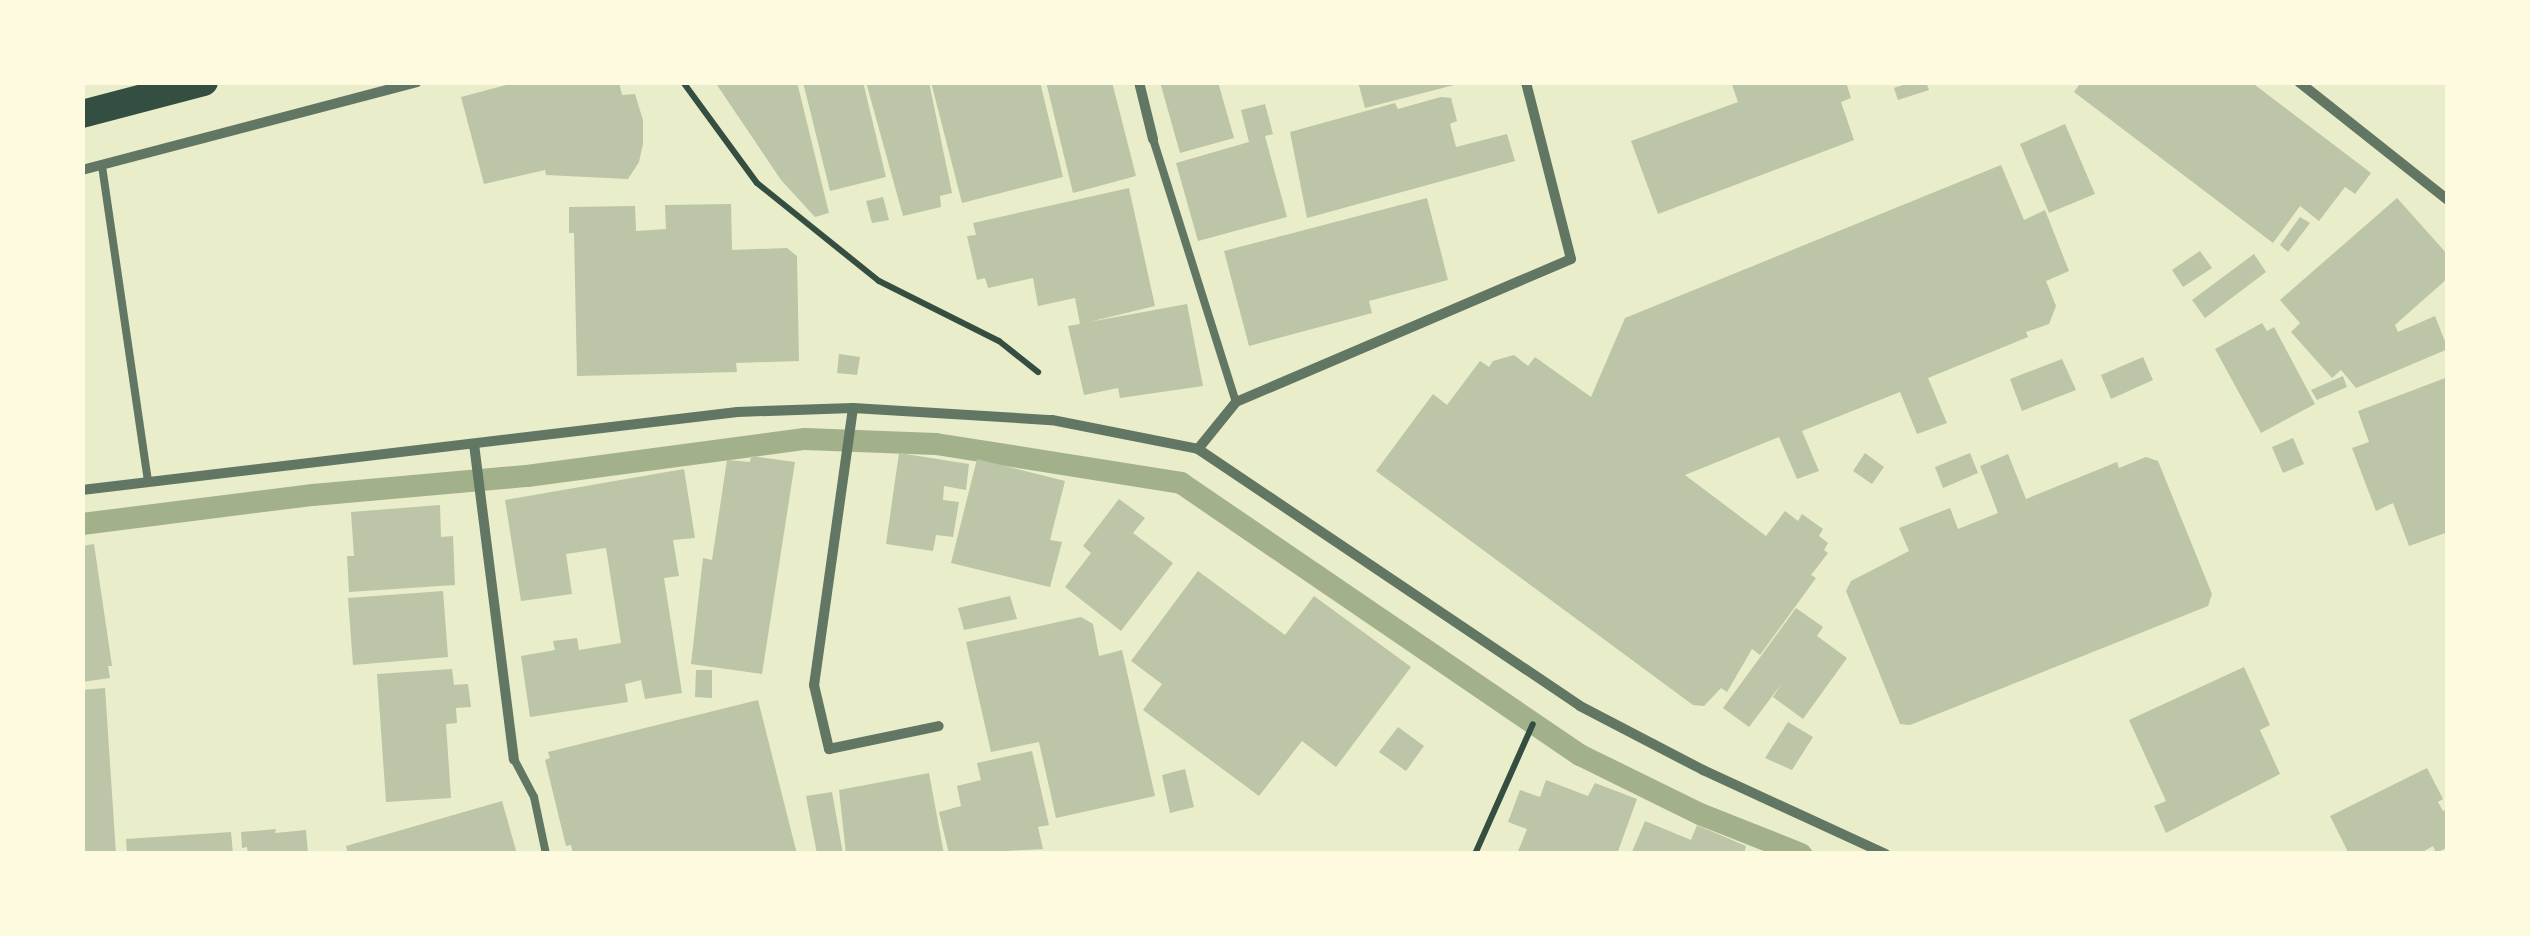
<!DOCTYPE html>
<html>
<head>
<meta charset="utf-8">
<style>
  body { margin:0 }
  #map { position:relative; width:2530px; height:936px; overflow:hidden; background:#e9edc9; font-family:Manrope,sans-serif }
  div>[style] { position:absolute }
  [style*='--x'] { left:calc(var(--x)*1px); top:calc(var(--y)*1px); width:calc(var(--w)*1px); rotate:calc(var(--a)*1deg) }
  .stream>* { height:22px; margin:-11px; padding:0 11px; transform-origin:11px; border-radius:11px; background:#a3b18a }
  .building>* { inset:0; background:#bcc5a7 }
  .path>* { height:6px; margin:-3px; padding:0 3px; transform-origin:3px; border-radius:3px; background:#344e41 }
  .service>* { height:8px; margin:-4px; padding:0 4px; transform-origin:4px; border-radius:4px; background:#617663 }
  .minor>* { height:10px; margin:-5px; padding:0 5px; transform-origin:5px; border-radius:5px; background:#617663 }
  .trunk>* { height:28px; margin:-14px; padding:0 14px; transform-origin:14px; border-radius:14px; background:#344e41 }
  span { translate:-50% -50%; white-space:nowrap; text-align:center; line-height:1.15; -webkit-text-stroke:9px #fefae0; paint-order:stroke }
  .frame { position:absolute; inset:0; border:85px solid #fefae0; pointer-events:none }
</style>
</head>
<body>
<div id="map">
  <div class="stream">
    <div style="--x:82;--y:524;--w:233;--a:-7.2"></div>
    <div style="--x:313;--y:495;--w:215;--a:-5.1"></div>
    <div style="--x:527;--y:476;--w:280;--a:-7.6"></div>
    <div style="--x:805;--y:439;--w:131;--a:2.2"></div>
    <div style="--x:936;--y:444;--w:248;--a:9"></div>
    <div style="--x:1181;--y:483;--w:483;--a:34.3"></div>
    <div style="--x:1580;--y:755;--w:134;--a:26.2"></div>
    <div style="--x:1700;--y:814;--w:109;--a:21.6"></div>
  </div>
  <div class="building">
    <div style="clip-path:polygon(518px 82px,619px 82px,622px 95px,635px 94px,643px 120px,643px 144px,639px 162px,628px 179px,546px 175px,545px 170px,484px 184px,461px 97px)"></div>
    <div style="clip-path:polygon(715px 82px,797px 82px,829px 213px,815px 217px,781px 180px)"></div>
    <div style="clip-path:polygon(803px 82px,863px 82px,886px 177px,830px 191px)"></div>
    <div style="clip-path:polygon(866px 82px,929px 82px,952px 193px,940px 196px,941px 207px,903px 216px)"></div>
    <div style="clip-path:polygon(931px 82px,1040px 82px,1063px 177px,962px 203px)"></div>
    <div style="clip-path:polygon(1046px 82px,1112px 82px,1136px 176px,1073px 193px)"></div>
    <div style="clip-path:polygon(1160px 82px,1218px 82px,1234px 138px,1180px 153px)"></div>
    <div style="clip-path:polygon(1358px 82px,1458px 82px,1458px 84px,1365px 108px)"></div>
    <div style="clip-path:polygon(1731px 82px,1846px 82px,1851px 98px,1841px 102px,1854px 140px,1658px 214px,1631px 141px,1738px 102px)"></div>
    <div style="clip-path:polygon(1912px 82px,1926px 82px,1929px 90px,1898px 100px,1894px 88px)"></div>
    <div style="clip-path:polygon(2081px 82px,2251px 82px,2371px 173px,2355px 194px,2345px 187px,2319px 221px,2300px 206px,2273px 243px,2074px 92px)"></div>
    <div style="clip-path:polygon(1441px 97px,1451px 98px,1457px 121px,1450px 124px,1456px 147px,1507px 134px,1515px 161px,1307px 218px,1290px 132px,1395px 103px,1398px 109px)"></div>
    <div style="clip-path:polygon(1265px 104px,1273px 134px,1265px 136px,1287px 217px,1198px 241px,1176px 163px,1249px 142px,1241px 110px)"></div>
    <div style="clip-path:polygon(2065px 124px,2095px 194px,2049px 213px,2020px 144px)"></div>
    <div style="clip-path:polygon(2001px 165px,2024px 220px,2045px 210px,2069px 271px,2046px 281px,2056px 306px,2049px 324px,2026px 332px,2028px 337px,1928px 378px,1947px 423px,1917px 434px,1900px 392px,1802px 431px,1819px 471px,1797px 479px,1779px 437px,1685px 475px,1766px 536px,1785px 511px,1798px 521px,1802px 514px,1823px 529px,1819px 536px,1828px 543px,1824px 550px,1828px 553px,1811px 575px,1816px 578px,1760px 655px,1752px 649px,1727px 692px,1721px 688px,1704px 706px,1693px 705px,1376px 471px,1433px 394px,1447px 405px,1480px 361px,1489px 367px,1493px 361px,1514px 355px,1528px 366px,1535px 357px,1591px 397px,1625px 318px)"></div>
    <div style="clip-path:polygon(1129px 188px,1155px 306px,1089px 322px,1187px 304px,1203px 386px,1120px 398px,1118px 388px,1084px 395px,1068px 326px,1080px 324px,1075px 298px,1038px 306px,1033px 278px,988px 288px,985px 278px,977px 280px,967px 236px,976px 235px,973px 223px)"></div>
    <div style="clip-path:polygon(883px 197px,889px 220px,872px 223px,866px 201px)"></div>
    <div style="clip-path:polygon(1427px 198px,1448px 280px,1369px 301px,1372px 313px,1249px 346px,1224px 251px)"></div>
    <div style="clip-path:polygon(2397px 198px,2448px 255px,2448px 278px,2395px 325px,2398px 332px,2435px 316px,2448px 349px,2356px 388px,2341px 370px,2332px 378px,2291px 332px,2300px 323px,2280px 300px)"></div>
    <div style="clip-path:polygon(731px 204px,732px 250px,787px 248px,797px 256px,799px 361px,736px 363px,737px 372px,577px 376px,574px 233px,569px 233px,569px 207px,635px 206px,636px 231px,666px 229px,665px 205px)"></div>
    <div style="clip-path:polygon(2300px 217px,2310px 223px,2288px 252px,2280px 245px)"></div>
    <div style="clip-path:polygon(2200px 251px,2212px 268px,2183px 287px,2172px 270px)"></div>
    <div style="clip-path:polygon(2254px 254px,2266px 272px,2205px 318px,2192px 300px)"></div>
    <div style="clip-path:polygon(2262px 323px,2267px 331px,2274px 327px,2315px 404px,2261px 433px,2215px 349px)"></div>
    <div style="clip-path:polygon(839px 354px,860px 357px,857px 375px,837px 373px)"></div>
    <div style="clip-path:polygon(2143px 357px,2153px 380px,2111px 399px,2101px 375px)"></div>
    <div style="clip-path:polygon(2062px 359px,2076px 390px,2022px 411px,2010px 379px)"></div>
    <div style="clip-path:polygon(2343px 376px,2347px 387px,2317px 400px,2311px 390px)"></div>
    <div style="clip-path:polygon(2448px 377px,2448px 532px,2409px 546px,2393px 503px,2376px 511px,2352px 448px,2369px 442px,2358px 411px)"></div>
    <div style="clip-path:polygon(2293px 438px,2304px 464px,2283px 473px,2272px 447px)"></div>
    <div style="clip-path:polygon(899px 453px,969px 464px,966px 490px,944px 486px,943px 500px,959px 502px,953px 537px,936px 535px,933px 551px,886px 544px)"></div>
    <div style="clip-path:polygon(1865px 453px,1884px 467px,1872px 484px,1853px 471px)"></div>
    <div style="clip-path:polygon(1970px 453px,1978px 473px,1943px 488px,1935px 467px)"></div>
    <div style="clip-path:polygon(2008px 454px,2026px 499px,2117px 462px,2119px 468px,2146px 457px,2158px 461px,2212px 594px,2208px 606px,1910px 725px,1900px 724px,1846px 591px,1851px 581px,1909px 551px,1899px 528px,1950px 508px,1958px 529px,1998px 513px,1980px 466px)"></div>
    <div style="clip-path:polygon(751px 456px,795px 462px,762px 674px,691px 664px,703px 558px,712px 560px,727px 460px,750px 462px)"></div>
    <div style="clip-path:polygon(977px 459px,1065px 481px,1050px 540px,1062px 542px,1050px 587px,951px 563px)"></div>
    <div style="clip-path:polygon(684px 469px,695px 538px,673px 540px,679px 576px,664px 578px,682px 693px,645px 699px,641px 680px,625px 684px,628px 702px,530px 717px,521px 656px,555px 650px,553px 641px,577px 638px,579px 650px,621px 643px,606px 548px,566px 554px,572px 594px,521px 601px,505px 500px)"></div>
    <div style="clip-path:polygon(1119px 499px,1145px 518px,1133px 533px,1173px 563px,1121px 631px,1065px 587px,1091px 553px,1083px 546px)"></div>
    <div style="clip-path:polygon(440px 505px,441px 537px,453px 536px,455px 585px,349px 592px,347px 556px,354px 556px,351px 512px)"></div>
    <div style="clip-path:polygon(94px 544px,112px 666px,108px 666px,110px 678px,82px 682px,82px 546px)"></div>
    <div style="clip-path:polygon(1198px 571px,1285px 635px,1314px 596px,1411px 667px,1336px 767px,1302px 741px,1259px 796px,1143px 710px,1162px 684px,1131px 661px)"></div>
    <div style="clip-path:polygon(443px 591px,448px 657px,353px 665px,348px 598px)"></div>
    <div style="clip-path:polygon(1010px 596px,1017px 619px,964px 630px,958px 608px)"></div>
    <div style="clip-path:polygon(1796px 608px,1823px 627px,1817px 636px,1847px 658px,1803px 719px,1773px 697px,1782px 683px,1749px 727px,1723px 708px)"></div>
    <div style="clip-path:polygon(1081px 617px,1093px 624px,1099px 656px,1122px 650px,1155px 796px,1056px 818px,1039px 742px,991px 752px,966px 642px)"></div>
    <div style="clip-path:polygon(2244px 667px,2270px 725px,2260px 730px,2280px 774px,2166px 833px,2154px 806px,2166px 801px,2129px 720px)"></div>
    <div style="clip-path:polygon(452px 669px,454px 685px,468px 684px,471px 707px,456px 708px,457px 723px,446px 724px,451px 798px,386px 802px,377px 674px)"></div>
    <div style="clip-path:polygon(696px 670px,712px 670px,712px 698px,695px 697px)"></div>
    <div style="clip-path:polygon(105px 688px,116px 854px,82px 854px,82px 690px)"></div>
    <div style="clip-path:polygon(758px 700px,797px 854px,573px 854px,571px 845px,566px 846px,545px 760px,550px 758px,548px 752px)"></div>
    <div style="clip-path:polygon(1788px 722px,1813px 737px,1792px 770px,1765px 758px)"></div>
    <div style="clip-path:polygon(1398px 727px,1424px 746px,1406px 771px,1379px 752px)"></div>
    <div style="clip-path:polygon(1032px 751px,1049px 825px,1038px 827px,1043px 849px,949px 854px,939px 812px,961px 806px,957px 786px,981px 780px,977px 763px)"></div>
    <div style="clip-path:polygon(2427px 768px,2443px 799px,2438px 802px,2443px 811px,2448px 809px,2448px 847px,2436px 853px,2433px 846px,2419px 854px,2349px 854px,2330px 816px)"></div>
    <div style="clip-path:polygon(1185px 769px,1194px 807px,1170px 813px,1162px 775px)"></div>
    <div style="clip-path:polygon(929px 773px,944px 854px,846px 854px,839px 790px)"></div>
    <div style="clip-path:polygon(1546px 780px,1588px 796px,1595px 783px,1637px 799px,1617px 854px,1517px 854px,1527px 829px,1508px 822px,1520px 790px,1540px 797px)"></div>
    <div style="clip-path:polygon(832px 792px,843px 854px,817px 854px,806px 796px)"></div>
    <div style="clip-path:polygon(502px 801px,517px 854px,348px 854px,346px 846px)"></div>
    <div style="clip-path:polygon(1645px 821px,1691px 840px,1697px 825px,1746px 846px,1744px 854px,1631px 854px)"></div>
    <div style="clip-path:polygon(276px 829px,275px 833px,306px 830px,308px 854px,248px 854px,247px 847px,242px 848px,241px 832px)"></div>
    <div style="clip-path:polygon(231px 832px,233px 854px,127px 854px,126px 839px)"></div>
  </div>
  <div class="path">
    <div style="--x:683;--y:82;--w:125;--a:53.8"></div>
    <div style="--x:757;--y:183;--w:156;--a:38.8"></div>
    <div style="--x:879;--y:281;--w:134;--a:26.6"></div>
    <div style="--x:999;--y:341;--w:50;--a:38.5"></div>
    <div style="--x:1475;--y:854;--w:142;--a:-66"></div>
  </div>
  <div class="service">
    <div style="--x:1153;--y:139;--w:276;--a:72.5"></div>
    <div style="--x:102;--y:166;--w:319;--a:81.7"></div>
    <div style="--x:514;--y:759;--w:43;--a:62.2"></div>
    <div style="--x:534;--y:797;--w:58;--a:78.1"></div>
  </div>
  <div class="minor">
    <div style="--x:1139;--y:82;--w:59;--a:76.2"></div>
    <div style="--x:2299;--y:82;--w:190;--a:38.4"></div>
    <div style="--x:82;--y:170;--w:346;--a:-14.7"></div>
    <div style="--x:853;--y:408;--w:280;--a:98"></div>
    <div style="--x:814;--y:685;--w:66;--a:76.8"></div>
    <div style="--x:829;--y:749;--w:112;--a:-11.8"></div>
    <div style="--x:474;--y:444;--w:318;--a:82.8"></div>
    <div style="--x:1198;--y:449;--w:60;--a:-51"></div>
    <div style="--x:1236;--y:402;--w:364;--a:-23.1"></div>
    <div style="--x:1571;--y:259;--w:183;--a:-104.3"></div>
    <div style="--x:82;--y:490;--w:660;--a:-6.79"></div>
    <div style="--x:737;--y:412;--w:116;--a:-2"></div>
    <div style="--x:853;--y:408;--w:199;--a:3.5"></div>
    <div style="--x:1052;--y:420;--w:149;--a:11.2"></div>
    <div style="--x:1198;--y:449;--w:460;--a:33.9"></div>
    <div style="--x:1580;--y:706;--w:139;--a:27.5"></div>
    <div style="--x:1703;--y:770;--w:201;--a:24.7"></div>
  </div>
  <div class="trunk">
    <div style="--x:82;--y:114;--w:126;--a:-14.7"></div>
  </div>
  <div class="frame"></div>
</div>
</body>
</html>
